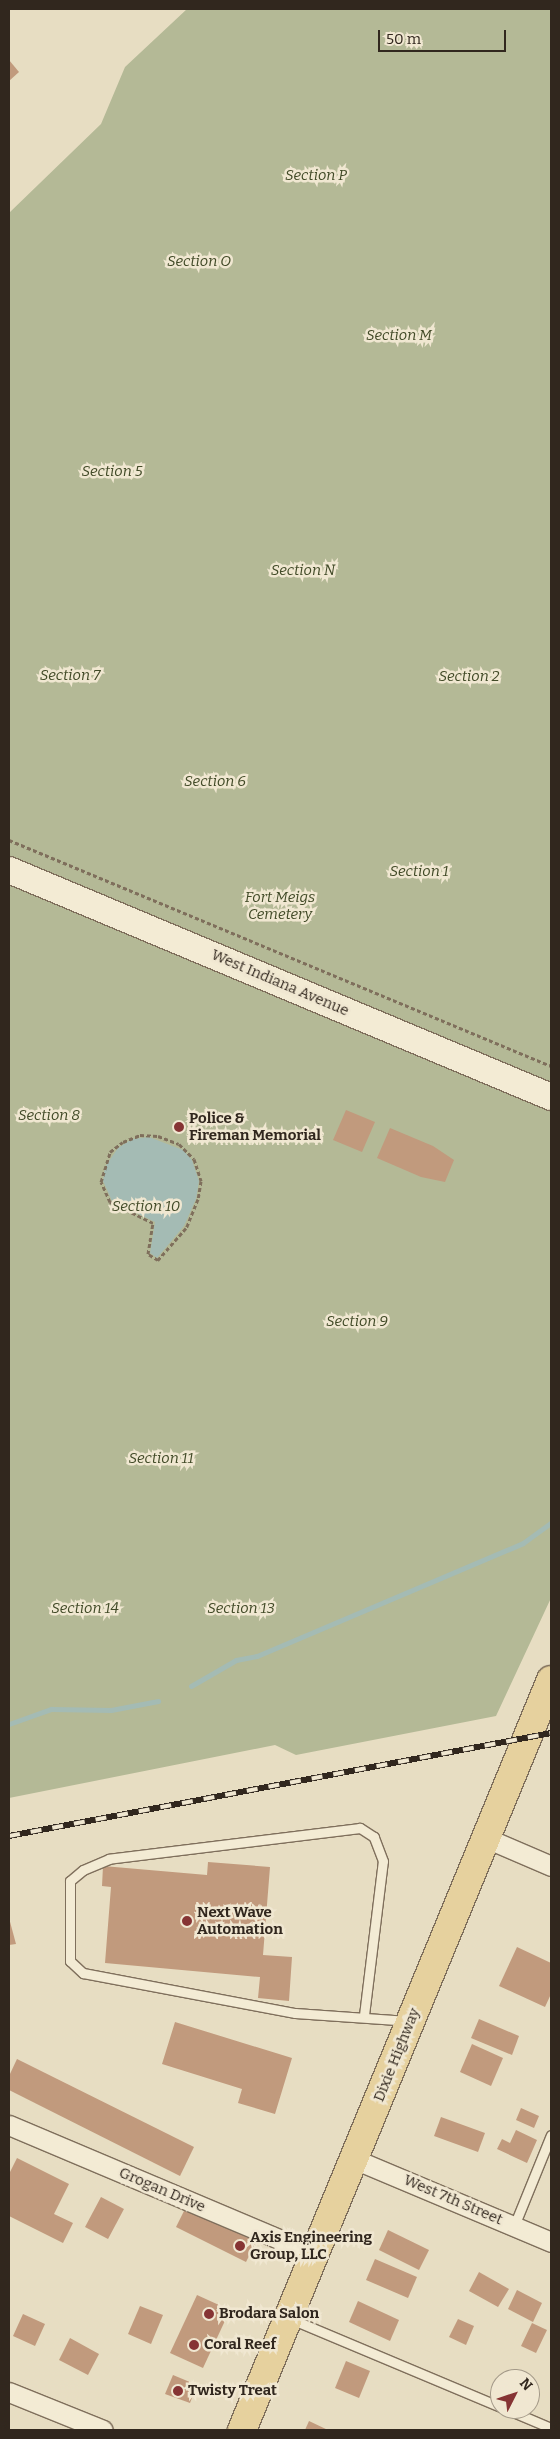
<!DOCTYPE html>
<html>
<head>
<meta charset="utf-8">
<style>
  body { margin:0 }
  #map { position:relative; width:560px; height:2439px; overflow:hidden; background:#e7ddc2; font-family:Bitter,serif }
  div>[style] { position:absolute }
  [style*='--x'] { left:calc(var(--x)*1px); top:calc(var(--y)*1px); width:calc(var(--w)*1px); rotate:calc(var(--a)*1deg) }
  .cemetery>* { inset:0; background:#b4b996 }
  .water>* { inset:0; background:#a4bbb4 }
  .stream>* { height:5px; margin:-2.5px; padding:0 2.5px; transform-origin:2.5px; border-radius:2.5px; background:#a4bbb4 }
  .building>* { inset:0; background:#c19a7d }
  .path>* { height:3px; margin-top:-1.5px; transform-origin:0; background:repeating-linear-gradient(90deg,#7f6f5c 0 4px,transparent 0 6.5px) }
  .roads { filter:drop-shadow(1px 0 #7f6f5c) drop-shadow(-1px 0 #7f6f5c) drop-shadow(0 1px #7f6f5c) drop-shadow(0 -1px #7f6f5c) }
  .lane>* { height:9px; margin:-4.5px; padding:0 4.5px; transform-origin:4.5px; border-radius:4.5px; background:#f3ebd4 }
  .street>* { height:19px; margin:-9.5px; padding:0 9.5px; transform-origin:9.5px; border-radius:9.5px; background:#f3ebd4 }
  .secondary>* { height:26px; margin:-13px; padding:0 13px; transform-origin:13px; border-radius:13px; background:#f3ebd4 }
  .primary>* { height:28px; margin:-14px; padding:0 14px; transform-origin:14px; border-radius:14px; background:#e6d19e }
  .rail>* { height:5.5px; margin-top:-2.75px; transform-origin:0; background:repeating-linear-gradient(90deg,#f0e7d1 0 11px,#31271e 0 22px); box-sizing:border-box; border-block:1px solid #31271e }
  .dots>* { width:14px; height:14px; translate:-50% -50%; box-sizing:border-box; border:2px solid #f0e7d1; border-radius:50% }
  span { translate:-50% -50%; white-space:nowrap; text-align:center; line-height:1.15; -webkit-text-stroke:5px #f0e7d1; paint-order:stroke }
  .park-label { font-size:15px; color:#414a27; font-style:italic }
  .street-label { font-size:15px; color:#31271e }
  .poi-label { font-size:15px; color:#31271e; font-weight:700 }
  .left { translate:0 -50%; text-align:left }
  .frame { position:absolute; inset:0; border:10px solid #31271e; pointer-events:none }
  .north { position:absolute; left:490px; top:2369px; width:50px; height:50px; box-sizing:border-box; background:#f0e7d1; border:1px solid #a49a89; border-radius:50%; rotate:49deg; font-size:14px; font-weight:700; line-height:20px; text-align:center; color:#31271e }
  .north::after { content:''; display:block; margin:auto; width:18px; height:22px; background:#863434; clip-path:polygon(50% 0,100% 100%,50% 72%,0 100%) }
  .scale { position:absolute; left:378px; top:30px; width:128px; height:22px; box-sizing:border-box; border:2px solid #31271e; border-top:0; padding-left:6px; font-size:15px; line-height:18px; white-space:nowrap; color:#31271e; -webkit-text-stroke:4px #f0e7d1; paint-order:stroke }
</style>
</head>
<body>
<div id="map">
  <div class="cemetery">
    <div style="clip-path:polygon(187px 9px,551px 9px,551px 1598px,496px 1716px,296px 1755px,275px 1745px,9px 1798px,9px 213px,101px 124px,125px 67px)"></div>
  </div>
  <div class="water">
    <div style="clip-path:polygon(149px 1137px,183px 1150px,192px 1160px,199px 1181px,196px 1199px,184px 1226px,157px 1258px,150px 1253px,155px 1222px,112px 1201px,103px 1181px,105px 1167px,118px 1148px,132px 1139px)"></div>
  </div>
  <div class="stream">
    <div style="--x:191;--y:1686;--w:52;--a:-30"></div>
    <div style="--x:236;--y:1660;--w:21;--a:-11"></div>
    <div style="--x:257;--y:1656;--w:289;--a:-23"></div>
    <div style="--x:523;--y:1543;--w:34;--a:-36"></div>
    <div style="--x:9;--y:1724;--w:45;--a:-19.7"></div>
    <div style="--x:51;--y:1709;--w:60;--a:1"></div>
    <div style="--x:111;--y:1710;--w:48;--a:-10.8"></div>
  </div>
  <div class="building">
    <div style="clip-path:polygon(9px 60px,19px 72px,9px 81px)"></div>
    <div style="clip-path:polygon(346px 1110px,375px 1122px,362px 1152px,333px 1140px)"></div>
    <div style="clip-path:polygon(390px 1128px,433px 1146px,454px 1160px,445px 1182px,421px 1177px,377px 1158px)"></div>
    <div style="clip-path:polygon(208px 1862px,270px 1867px,263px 1955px,292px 1957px,289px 2001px,258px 1998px,260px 1977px,105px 1963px,111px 1887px,102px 1886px,103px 1866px,207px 1875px)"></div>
    <div style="clip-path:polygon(9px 1918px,16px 1944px,9px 1945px)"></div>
    <div style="clip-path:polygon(517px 1947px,551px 1963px,551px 1994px,545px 2007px,499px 1986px)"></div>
    <div style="clip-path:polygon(479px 2019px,519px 2036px,512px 2055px,471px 2038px)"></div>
    <div style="clip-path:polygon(175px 2022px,292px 2058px,275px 2114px,238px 2103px,242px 2089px,162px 2064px)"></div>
    <div style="clip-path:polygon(472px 2044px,503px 2058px,491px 2086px,460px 2072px)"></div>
    <div style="clip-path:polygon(17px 2059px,194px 2147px,180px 2176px,9px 2090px,9px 2076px)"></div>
    <div style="clip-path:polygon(521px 2108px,539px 2116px,534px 2128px,516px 2120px)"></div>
    <div style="clip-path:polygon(441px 2117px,485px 2133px,478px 2152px,434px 2136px)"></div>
    <div style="clip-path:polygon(516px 2130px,537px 2140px,527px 2163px,497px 2149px,502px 2139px,510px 2143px)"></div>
    <div style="clip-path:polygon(17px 2158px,69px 2184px,54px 2214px,73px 2223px,63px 2243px,9px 2216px,9px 2174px)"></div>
    <div style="clip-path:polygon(101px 2197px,124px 2209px,108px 2239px,85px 2227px)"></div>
    <div style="clip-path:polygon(186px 2207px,256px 2242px,246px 2262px,176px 2227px)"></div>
    <div style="clip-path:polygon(388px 2230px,429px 2250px,419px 2270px,379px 2250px)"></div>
    <div style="clip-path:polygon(375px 2259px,417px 2277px,408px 2298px,366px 2280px)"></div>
    <div style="clip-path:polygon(479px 2272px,509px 2289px,498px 2307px,469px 2291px)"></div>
    <div style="clip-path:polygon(517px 2290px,542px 2303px,533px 2322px,508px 2309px)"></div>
    <div style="clip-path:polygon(197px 2295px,230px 2310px,203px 2368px,170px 2353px)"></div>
    <div style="clip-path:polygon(358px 2301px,399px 2320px,390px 2341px,349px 2322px)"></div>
    <div style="clip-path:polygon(140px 2306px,163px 2315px,151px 2344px,128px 2334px)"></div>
    <div style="clip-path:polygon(23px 2314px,45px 2324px,35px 2346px,13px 2336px)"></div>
    <div style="clip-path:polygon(458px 2319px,474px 2326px,466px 2345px,449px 2337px)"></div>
    <div style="clip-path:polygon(532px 2323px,547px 2330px,536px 2353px,521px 2346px)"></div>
    <div style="clip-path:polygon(70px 2338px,99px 2354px,88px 2375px,59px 2360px)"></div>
    <div style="clip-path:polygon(346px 2361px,370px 2371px,359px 2398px,335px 2388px)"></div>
    <div style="clip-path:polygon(173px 2375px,197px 2385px,190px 2403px,165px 2394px)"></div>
    <div style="clip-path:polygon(309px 2421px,328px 2430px,305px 2430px)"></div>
  </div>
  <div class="path">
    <div style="--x:9;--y:840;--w:587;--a:22.63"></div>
    <div style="--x:140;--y:1135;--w:18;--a:3"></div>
    <div style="--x:158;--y:1136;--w:22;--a:21"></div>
    <div style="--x:179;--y:1144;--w:21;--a:45"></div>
    <div style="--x:194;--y:1159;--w:23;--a:72"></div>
    <div style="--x:201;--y:1181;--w:18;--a:99"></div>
    <div style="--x:198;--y:1199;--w:31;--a:112"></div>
    <div style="--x:186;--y:1228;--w:43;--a:131.2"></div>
    <div style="--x:158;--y:1260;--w:12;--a:-149"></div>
    <div style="--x:148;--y:1254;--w:31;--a:-81"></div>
    <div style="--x:153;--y:1223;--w:48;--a:-154"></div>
    <div style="--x:110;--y:1202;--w:22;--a:-114"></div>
    <div style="--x:101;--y:1182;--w:31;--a:-73"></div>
    <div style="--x:110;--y:1152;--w:16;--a:-38"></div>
    <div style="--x:123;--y:1142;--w:18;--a:-22"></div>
  </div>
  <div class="roads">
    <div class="lane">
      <div style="--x:364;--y:2015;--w:155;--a:-83"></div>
      <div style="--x:383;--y:1861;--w:26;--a:-111"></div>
      <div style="--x:374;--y:1837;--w:17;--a:-147"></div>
      <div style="--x:360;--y:1828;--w:253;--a:173"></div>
      <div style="--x:109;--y:1859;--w:28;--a:157"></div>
      <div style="--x:83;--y:1870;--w:17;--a:140"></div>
      <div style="--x:70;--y:1881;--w:80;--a:90"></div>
      <div style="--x:70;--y:1961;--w:18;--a:43"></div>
      <div style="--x:83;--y:1973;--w:216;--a:10.7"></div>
      <div style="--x:295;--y:2013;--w:113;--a:4"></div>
      <div style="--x:514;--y:2226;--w:98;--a:-67.9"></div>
      <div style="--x:291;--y:2319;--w:227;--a:22.8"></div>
      <div style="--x:506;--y:2409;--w:49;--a:22.9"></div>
    </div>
    <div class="street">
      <div style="--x:486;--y:1838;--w:71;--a:23.3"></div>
      <div style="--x:9;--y:2125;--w:331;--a:22.9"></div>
      <div style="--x:354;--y:2159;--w:214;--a:22.8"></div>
      <div style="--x:9;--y:2392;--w:101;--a:22"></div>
    </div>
    <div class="secondary">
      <div style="--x:9;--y:870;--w:588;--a:22.72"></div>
    </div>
    <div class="primary">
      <div style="--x:242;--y:2430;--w:811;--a:-67.61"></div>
    </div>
  </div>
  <div class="rail">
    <div style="--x:9;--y:1836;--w:552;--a:-10.76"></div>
  </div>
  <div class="dots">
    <div style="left:179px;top:1127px;background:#863434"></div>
    <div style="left:187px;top:1921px;background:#863434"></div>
    <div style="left:240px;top:2246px;background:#863434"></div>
    <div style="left:209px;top:2314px;background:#863434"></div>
    <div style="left:194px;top:2345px;background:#863434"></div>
    <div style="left:178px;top:2391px;background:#863434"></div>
  </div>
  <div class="park-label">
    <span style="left:316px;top:176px">Section P</span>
    <span style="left:199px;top:262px">Section O</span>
    <span style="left:399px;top:336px">Section M</span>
    <span style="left:112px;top:472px">Section 5</span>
    <span style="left:303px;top:571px">Section N</span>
    <span style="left:70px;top:676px">Section 7</span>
    <span style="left:469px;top:677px">Section 2</span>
    <span style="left:215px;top:782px">Section 6</span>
    <span style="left:419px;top:872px">Section 1</span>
    <span style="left:280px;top:906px">Fort Meigs<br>Cemetery</span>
    <span style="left:49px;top:1116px">Section 8</span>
    <span style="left:146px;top:1207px">Section 10</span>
    <span style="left:357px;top:1322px">Section 9</span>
    <span style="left:161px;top:1459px">Section 11</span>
    <span style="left:85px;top:1609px">Section 14</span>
    <span style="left:241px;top:1609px">Section 13</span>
  </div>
  <div class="street-label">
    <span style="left:280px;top:983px;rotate:23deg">West Indiana Avenue</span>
    <span style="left:397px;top:2055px;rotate:-68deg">Dixie Highway</span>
    <span style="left:162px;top:2190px;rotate:23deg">Grogan Drive</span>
    <span style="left:453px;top:2200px;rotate:23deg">West 7th Street</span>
  </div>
  <div class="poi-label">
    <span class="left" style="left:189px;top:1127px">Police &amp;<br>Fireman Memorial</span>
    <span class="left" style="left:197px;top:1921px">Next Wave<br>Automation</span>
    <span class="left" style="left:250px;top:2246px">Axis Engineering<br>Group, LLC</span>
    <span class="left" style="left:219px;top:2314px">Brodara Salon</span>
    <span class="left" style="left:204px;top:2345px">Coral Reef</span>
    <span class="left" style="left:188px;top:2391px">Twisty Treat</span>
  </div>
  <div class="frame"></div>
  <div class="north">N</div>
  <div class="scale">50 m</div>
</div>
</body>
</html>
